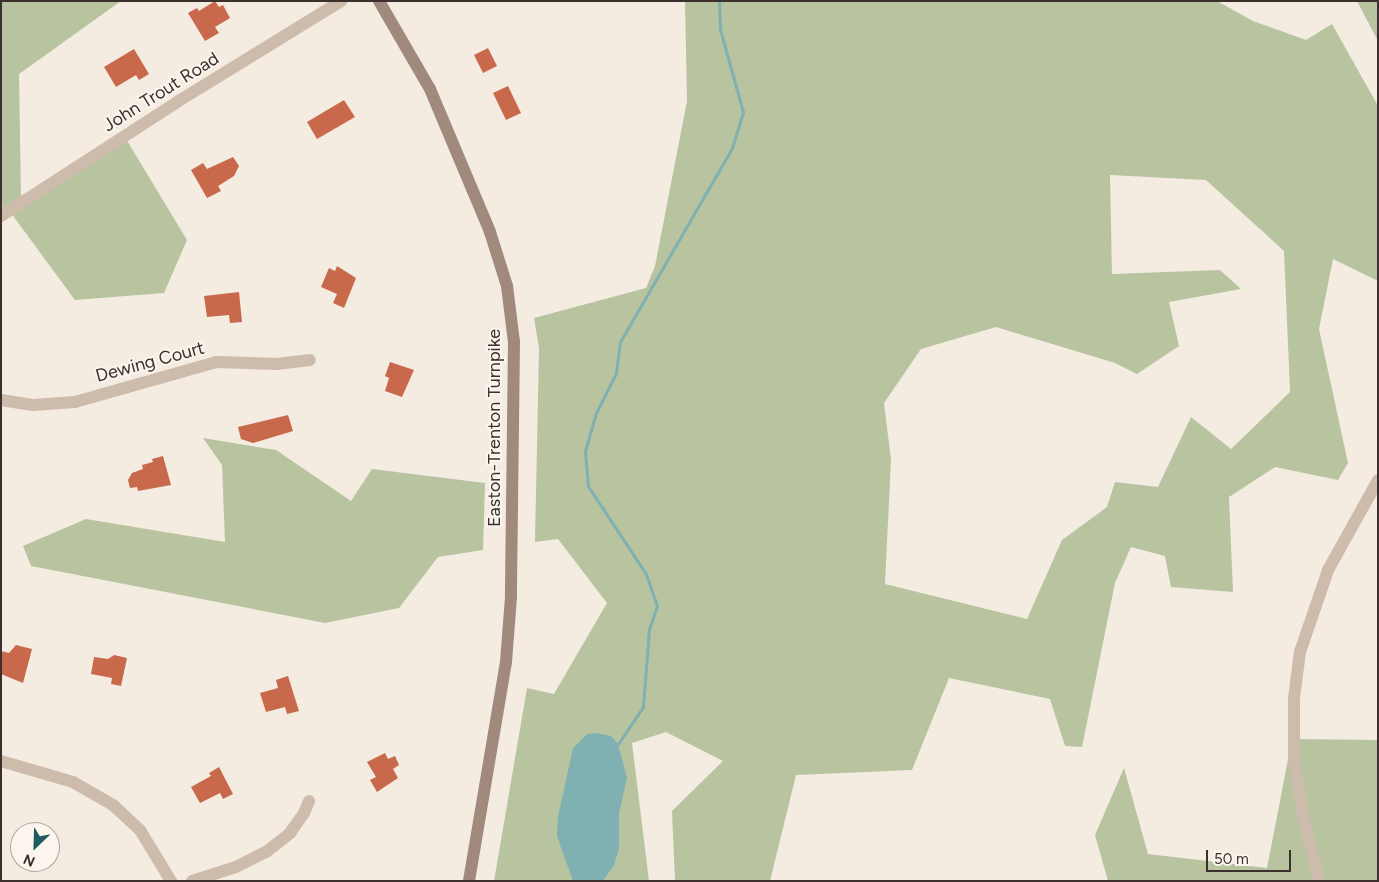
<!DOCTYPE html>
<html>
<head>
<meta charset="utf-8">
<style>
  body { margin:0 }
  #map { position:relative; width:1379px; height:882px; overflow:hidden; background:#f4ebe1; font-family:Figtree,sans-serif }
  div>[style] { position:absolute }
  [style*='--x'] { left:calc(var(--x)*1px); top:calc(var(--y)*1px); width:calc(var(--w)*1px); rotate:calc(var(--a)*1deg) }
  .green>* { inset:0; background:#b8c4a0 }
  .water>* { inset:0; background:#7fb0b2 }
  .stream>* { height:3px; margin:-1.5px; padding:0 1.5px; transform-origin:1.5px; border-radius:1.5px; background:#7fb0b2 }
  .building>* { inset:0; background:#c8694b }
  .minor>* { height:12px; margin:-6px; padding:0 6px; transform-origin:6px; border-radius:6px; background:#cdbbac }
  .secondary>* { height:12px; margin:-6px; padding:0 6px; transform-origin:6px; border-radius:6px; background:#a18a7d }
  span { translate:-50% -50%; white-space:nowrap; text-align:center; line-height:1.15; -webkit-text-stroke:4px #fbf5ee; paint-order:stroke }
  .street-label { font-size:18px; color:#3b302b }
  .frame { position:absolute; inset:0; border:2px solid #3b302b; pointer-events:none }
  .north { position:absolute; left:10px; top:822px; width:50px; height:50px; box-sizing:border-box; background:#fbf5ee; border:1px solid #aea6a0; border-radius:50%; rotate:204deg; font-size:14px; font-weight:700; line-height:20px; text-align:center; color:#3b302b }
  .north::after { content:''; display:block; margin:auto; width:18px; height:22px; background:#1f5a5e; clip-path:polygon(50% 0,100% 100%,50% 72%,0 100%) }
  .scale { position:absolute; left:1206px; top:850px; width:85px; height:22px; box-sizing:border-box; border:2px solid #3b302b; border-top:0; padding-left:6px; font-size:15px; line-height:18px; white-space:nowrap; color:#3b302b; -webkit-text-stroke:4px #fbf5ee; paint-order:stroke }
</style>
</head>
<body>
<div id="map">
  <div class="green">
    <div style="clip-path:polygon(1px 1px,121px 1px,19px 74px,21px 197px,123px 134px,187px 240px,164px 293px,75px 300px,8px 209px,1px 207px)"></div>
    <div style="clip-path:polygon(evenodd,685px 1px,1217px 1px,1253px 21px,1306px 40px,1332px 24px,1378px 106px,1378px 281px,1333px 259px,1319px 329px,1348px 463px,1338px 480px,1275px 467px,1229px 497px,1233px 592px,1171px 587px,1165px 556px,1131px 547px,1115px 583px,1082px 747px,1065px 746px,1050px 699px,949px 678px,912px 770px,796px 775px,770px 881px,675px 881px,672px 811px,723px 761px,666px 732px,632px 743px,649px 881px,494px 881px,527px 688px,554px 694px,607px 603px,558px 539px,535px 542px,539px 348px,534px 318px,646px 288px,655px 266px,687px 101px,685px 1px,1110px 175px,1206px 180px,1284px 251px,1290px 392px,1231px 449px,1191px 417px,1158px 487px,1115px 482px,1107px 507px,1062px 540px,1027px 619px,885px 584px,891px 460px,884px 403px,921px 349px,996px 327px,1115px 363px,1137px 374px,1179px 346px,1169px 302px,1241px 289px,1220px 270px,1112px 274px,1110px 175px)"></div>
    <div style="clip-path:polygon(1357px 1px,1378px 1px,1378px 41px)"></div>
    <div style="clip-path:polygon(203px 438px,276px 450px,351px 501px,372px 469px,485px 483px,483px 550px,438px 557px,399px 608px,325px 623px,31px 566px,23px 546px,86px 519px,225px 542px,222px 465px)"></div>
    <div style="clip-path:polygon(1292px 739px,1378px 740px,1378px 881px,1108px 881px,1095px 835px,1124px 768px,1148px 854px,1267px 868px)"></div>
  </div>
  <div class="water">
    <div style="clip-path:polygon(596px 733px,611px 736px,618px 744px,627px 778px,619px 814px,619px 848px,614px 865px,603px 881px,573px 881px,557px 836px,558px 817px,573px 748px,587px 734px)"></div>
  </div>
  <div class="stream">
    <div style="--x:618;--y:744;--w:45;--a:-56"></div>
    <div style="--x:643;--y:707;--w:78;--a:-85.6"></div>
    <div style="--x:649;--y:629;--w:24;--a:-71"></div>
    <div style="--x:657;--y:606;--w:34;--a:-109"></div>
    <div style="--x:646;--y:574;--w:105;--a:-123.4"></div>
    <div style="--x:588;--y:486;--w:35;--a:-95"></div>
    <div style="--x:585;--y:451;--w:37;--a:-74"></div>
    <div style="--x:595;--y:415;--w:47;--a:-63.4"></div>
    <div style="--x:616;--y:373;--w:31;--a:-83"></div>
    <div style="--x:620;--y:342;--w:224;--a:-60"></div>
    <div style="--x:732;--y:148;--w:38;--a:-73"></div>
    <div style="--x:743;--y:112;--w:86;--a:-105.5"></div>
    <div style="--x:720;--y:29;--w:28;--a:-92"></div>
  </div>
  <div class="building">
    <div style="clip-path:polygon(215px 1px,219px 7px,223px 5px,230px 18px,215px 27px,219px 33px,205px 41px,188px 13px,197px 8px,199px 11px)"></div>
    <div style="clip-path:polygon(488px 48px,497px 66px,483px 73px,474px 55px)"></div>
    <div style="clip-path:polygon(134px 49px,149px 74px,139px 80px,136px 75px,116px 87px,104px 67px)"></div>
    <div style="clip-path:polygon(508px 86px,521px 113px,506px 120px,493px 93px)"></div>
    <div style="clip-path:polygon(344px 100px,355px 117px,317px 139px,307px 122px)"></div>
    <div style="clip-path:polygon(233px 157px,239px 166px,234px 176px,218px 186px,221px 191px,207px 198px,191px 170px,203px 163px,207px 169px)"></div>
    <div style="clip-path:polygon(337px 266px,356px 278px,344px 308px,333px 303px,337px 294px,321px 287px,329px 268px,335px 271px)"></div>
    <div style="clip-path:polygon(239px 292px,242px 322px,230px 323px,229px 315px,207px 317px,204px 296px)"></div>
    <div style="clip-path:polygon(390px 362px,414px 370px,402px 397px,385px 391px,389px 378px,385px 376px)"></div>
    <div style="clip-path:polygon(288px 415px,293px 431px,253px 443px,241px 439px,238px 427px)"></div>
    <div style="clip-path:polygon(163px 456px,171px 485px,138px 491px,137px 487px,130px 488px,128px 480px,132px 473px,143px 469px,142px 465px,153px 462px,152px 459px)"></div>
    <div style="clip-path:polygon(16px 645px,32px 649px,23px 683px,1px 674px,1px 651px,9px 653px)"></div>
    <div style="clip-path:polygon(114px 655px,127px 658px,121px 686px,111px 684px,112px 678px,91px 674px,94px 657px,108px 659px)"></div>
    <div style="clip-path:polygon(288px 676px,299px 711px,287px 714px,285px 707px,266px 712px,260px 693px,278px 688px,276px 680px)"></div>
    <div style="clip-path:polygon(385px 753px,388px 759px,395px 756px,399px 765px,393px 769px,398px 778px,377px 792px,370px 780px,376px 777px,367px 762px)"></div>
    <div style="clip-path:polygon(219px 767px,233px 794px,223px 799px,220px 793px,200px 803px,191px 787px,211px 776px,209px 773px)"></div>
  </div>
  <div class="minor">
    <div style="--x:1;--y:216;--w:210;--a:-32.9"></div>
    <div style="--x:177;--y:102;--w:193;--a:-31.6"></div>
    <div style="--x:1;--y:400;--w:32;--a:9"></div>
    <div style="--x:33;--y:405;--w:42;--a:-4.1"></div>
    <div style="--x:75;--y:402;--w:147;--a:-15.8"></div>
    <div style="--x:216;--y:362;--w:61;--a:1.9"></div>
    <div style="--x:277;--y:364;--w:33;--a:-7"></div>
    <div style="--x:1;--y:761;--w:75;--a:16.3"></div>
    <div style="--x:73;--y:782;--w:46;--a:29.9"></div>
    <div style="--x:113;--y:805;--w:37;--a:43"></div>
    <div style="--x:140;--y:830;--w:60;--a:58.7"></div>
    <div style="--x:192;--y:881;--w:46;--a:-17.7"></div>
    <div style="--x:236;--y:867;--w:34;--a:-27"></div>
    <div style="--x:266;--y:852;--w:31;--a:-38"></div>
    <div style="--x:290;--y:833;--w:24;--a:-55"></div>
    <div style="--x:304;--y:813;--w:13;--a:-67"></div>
    <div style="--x:1319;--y:881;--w:68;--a:-103.6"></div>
    <div style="--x:1303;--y:815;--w:57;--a:-99.1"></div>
    <div style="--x:1294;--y:759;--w:61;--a:-90"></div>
    <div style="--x:1294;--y:698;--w:46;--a:-82.6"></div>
    <div style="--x:1300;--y:652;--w:87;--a:-71.1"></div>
    <div style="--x:1328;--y:570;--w:103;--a:-60.9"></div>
  </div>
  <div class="secondary">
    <div style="--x:379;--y:1;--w:102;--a:59.9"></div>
    <div style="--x:430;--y:89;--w:155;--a:67.2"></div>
    <div style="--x:490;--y:232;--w:57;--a:72.5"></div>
    <div style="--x:507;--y:286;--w:56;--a:82.9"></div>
    <div style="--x:514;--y:342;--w:255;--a:90.7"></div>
    <div style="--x:511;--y:597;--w:65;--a:94.4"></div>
    <div style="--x:506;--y:662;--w:222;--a:99.6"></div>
  </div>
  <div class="street-label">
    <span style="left:161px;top:92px;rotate:-32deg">John Trout Road</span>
    <span style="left:150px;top:362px;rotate:-15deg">Dewing Court</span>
    <span style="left:494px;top:428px;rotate:-90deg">Easton-Trenton Turnpike</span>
  </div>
  <div class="frame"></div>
  <div class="north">N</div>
  <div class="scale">50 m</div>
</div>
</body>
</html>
